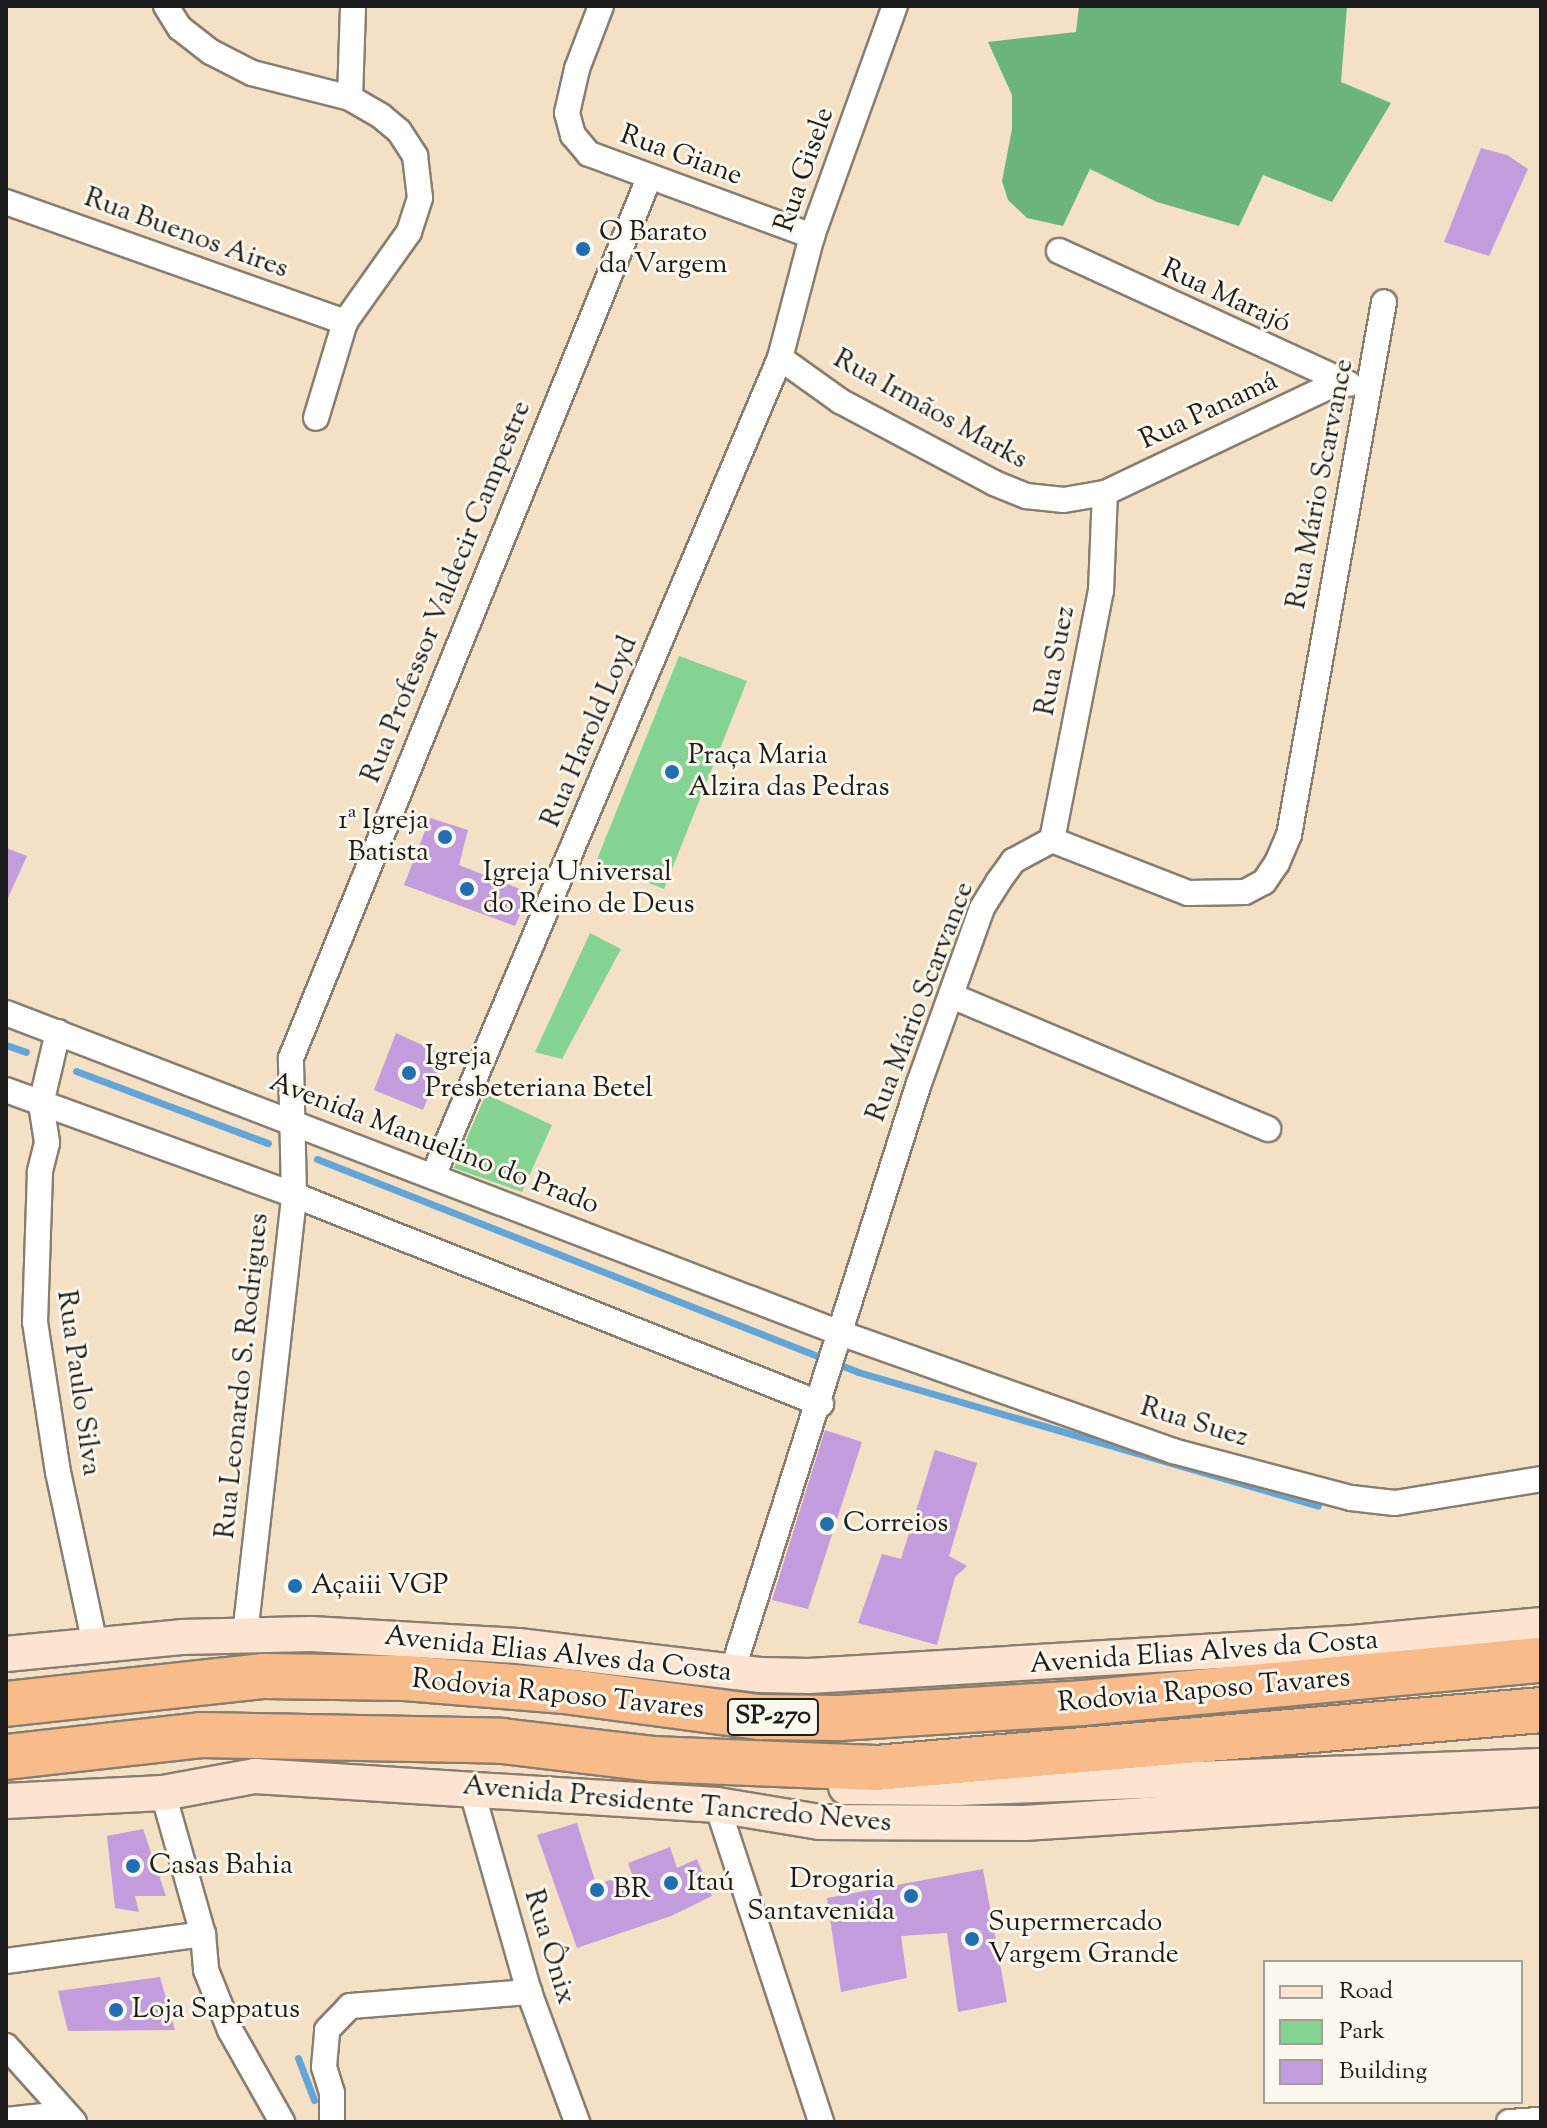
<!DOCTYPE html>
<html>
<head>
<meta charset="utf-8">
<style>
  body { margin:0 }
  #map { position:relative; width:1547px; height:2128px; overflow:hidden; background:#f4e0c4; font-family:"Sorts Mill Goudy",serif }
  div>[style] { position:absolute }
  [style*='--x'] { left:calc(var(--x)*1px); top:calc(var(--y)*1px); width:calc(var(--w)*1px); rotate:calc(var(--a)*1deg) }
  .green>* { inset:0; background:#84d392 }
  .forest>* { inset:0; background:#6bb57c }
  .stream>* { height:7px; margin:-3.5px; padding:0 3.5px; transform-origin:3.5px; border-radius:3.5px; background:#63a5d7 }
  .building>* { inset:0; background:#c29cdd }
  .roads { filter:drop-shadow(2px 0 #887e70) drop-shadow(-2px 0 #887e70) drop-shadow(0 2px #887e70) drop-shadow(0 -2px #887e70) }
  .minor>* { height:24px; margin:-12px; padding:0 12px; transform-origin:12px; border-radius:12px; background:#fff }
  .secondary>* { height:34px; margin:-17px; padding:0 17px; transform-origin:17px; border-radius:17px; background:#fde4d1 }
  .motorway>* { height:44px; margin:-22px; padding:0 22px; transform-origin:22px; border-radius:22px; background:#fabb8b }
  .dots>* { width:22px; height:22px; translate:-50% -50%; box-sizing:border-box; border:4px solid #fbf7ec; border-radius:50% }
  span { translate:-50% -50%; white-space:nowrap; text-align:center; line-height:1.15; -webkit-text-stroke:6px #fbf7ec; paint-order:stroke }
  .shield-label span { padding:2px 6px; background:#fbf7ec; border:2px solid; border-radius:6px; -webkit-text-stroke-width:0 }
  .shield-label { font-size:26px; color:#1c1c1c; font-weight:700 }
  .street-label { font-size:28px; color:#1c1c1c }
  .poi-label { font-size:28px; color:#1c1c1c }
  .left { translate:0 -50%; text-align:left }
  .right { translate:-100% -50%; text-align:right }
  .frame { position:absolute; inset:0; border:8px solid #1c1c1c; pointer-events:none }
  .legend { position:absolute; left:1263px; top:1960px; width:260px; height:144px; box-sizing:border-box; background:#fbf7ec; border:2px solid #a29f99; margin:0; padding:10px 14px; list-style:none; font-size:24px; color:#1c1c1c }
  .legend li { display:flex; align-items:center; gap:16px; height:40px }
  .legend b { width:40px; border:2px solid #a29f99 }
</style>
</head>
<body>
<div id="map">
  <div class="green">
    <div style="clip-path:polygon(679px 656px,747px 681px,664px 889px,596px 862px)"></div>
    <div style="clip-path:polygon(590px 933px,621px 949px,562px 1059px,535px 1052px)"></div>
    <div style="clip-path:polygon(486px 1094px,552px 1125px,522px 1192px,454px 1168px)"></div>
  </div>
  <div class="forest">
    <div style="clip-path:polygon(1079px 6px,1347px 6px,1341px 82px,1391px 103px,1332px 202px,1263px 175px,1239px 226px,1157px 202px,1090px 169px,1063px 226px,1027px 218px,1008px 200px,1002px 181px,1012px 129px,1012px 95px,988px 42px,1076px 32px)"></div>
  </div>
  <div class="stream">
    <div style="--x:6;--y:1045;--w:21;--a:19"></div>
    <div style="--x:76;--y:1071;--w:205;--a:20.6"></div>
    <div style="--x:317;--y:1159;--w:581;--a:21.49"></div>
    <div style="--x:858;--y:1372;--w:479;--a:16.2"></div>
    <div style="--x:298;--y:2058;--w:45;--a:69.1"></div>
  </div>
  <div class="building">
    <div style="clip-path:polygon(1481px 148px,1507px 155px,1528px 169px,1489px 256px,1444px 242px)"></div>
    <div style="clip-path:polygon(430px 818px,468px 830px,459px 865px,530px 893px,515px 926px,404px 885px)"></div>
    <div style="clip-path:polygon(6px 848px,27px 856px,6px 902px)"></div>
    <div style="clip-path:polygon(396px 1033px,444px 1055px,423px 1110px,374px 1090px)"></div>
    <div style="clip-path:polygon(825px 1430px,862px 1442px,808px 1609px,772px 1600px)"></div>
    <div style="clip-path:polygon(935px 1450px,977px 1463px,949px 1556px,967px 1566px,955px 1577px,937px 1645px,858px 1623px,882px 1554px,901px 1559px)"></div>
    <div style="clip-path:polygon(577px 1823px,596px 1884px,632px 1874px,628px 1863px,670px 1847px,677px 1868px,697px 1859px,712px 1896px,671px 1916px,577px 1948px,537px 1835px)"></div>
    <div style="clip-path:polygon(143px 1829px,166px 1896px,135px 1896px,139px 1912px,115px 1908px,107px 1836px)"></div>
    <div style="clip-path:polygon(983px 1869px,1007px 2002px,958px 2012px,947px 1933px,901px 1936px,907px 1978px,841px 1992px,827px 1898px)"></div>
    <div style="clip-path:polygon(160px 1977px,175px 2030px,68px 2031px,58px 1991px)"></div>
  </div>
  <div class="roads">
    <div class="minor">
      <div style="--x:166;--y:6;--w:26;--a:58"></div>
      <div style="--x:180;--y:28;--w:39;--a:38"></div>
      <div style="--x:211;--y:52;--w:46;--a:27.1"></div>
      <div style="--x:252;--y:73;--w:101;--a:14.3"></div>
      <div style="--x:350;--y:98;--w:36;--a:30"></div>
      <div style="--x:381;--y:116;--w:23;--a:40"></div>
      <div style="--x:399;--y:131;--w:30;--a:57"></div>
      <div style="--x:415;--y:156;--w:42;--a:83.2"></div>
      <div style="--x:420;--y:198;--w:36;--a:108"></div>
      <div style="--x:409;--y:232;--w:110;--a:125.4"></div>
      <div style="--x:345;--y:322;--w:100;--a:106.8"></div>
      <div style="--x:601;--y:6;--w:67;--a:110.9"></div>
      <div style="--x:577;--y:69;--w:45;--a:102.8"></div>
      <div style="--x:567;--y:113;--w:23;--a:75"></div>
      <div style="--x:573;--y:135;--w:25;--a:50"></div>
      <div style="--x:589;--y:154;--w:238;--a:20.2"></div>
      <div style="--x:350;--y:98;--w:92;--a:-88.1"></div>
      <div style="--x:6;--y:202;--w:360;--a:19.5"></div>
      <div style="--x:1059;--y:251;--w:319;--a:24.6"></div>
      <div style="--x:780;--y:358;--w:74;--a:35.6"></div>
      <div style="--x:840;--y:401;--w:174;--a:28"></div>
      <div style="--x:994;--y:483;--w:35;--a:22"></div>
      <div style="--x:1026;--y:496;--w:38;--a:6"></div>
      <div style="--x:1064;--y:500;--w:42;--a:-9.7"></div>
      <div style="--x:1105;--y:493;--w:259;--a:-25.4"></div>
      <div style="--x:1052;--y:840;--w:254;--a:-78.9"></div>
      <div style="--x:1101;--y:591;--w:98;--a:-87.7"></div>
      <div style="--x:952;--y:996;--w:343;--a:22.8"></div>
      <div style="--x:6;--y:1013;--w:893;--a:20.99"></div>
      <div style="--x:840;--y:1333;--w:353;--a:19.5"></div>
      <div style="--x:1173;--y:1451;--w:184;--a:14.8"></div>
      <div style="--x:1351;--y:1498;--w:44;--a:6.5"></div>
      <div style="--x:1395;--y:1503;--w:148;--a:-9.3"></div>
      <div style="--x:58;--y:1032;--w:74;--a:103.3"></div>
      <div style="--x:41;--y:1104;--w:39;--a:81"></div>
      <div style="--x:47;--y:1143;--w:30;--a:104"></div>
      <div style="--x:40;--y:1172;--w:150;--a:91.9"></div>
      <div style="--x:35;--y:1322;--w:152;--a:81.3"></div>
      <div style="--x:58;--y:1472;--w:177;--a:77.9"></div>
      <div style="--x:6;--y:1090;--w:307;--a:20"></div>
      <div style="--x:294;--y:1195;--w:567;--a:21.63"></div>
      <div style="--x:434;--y:1174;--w:886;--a:-67.02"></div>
      <div style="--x:780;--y:358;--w:126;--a:-75.3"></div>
      <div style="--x:812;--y:236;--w:245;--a:-70.2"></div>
      <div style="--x:245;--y:1635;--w:443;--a:-83.6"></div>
      <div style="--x:294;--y:1195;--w:137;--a:-91.3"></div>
      <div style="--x:291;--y:1058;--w:950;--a:-67.86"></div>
      <div style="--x:732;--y:1672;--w:615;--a:-72.39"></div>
      <div style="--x:918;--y:1086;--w:189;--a:-70.2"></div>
      <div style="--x:982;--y:908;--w:31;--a:-58"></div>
      <div style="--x:998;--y:882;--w:26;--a:-54"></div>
      <div style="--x:1013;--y:861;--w:44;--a:-28.3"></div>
      <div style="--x:1052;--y:840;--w:146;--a:21.3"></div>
      <div style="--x:1188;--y:893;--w:57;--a:-1"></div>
      <div style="--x:1245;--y:892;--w:21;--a:-28"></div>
      <div style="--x:1264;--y:882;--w:23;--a:-56"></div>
      <div style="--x:1277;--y:863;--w:30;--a:-67"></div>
      <div style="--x:1289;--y:835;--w:541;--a:-79.89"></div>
      <div style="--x:471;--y:1788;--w:212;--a:74.1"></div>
      <div style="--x:529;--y:1992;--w:139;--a:69.7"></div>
      <div style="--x:163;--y:1793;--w:147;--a:74.2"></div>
      <div style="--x:203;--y:1934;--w:36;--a:85"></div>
      <div style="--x:206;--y:1970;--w:65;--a:68.2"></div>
      <div style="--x:230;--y:2030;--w:106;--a:60.5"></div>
      <div style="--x:717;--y:1805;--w:334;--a:71.8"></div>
      <div style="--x:6;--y:1961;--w:199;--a:-7.8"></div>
      <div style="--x:6;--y:2046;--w:102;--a:48.2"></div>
      <div style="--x:6;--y:2120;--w:57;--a:-6"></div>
      <div style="--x:332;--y:2122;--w:29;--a:-90"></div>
      <div style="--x:332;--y:2093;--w:27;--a:-107"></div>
      <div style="--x:324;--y:2067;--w:37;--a:-85"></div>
      <div style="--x:327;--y:2030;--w:33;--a:-46"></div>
      <div style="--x:350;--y:2006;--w:180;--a:-4.5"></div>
      <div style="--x:1509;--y:2122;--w:32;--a:-4"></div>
    </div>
    <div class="secondary">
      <div style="--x:6;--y:1654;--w:176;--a:-5.5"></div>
      <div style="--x:181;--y:1637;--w:130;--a:-1.3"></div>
      <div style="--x:311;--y:1634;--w:207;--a:3.3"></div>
      <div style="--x:518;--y:1646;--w:245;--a:6.8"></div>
      <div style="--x:761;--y:1675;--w:48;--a:1.2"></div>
      <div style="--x:809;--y:1676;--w:543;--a:-3.48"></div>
      <div style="--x:1351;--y:1643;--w:191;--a:-5.4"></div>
      <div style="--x:846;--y:1787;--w:110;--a:0.5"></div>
      <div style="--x:956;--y:1788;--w:585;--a:-2.15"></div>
      <div style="--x:6;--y:1801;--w:157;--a:-2.9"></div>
      <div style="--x:163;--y:1793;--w:94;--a:-10.5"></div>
      <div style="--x:255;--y:1776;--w:463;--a:3.6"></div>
      <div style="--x:717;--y:1805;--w:104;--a:9.4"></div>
      <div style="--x:820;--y:1822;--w:204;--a:0.3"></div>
      <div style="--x:1024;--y:1823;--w:518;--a:-3.76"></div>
    </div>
    <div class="motorway">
      <div style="--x:6;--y:1704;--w:260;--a:-6.2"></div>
      <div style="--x:264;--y:1676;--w:141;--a:0.8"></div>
      <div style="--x:405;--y:1678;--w:160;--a:4.7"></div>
      <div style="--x:564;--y:1691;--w:198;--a:7.6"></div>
      <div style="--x:760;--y:1717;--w:79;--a:0.7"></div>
      <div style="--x:839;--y:1718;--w:243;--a:-3.5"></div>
      <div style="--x:1082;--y:1703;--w:461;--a:-5.4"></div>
      <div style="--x:6;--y:1757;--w:196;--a:-6.4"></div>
      <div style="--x:201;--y:1735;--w:301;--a:1.1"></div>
      <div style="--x:502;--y:1741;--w:151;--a:6.8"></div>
      <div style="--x:652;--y:1759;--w:224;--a:2.3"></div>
      <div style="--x:876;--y:1768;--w:668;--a:-4.98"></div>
    </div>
  </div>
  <div class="dots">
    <div style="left:583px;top:249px;background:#1f6fb2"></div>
    <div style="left:672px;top:772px;background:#1f6fb2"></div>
    <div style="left:445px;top:837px;background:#1f6fb2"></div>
    <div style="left:467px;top:889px;background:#1f6fb2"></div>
    <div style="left:409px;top:1073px;background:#1f6fb2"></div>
    <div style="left:827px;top:1524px;background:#1f6fb2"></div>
    <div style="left:295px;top:1586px;background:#1f6fb2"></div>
    <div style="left:133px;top:1866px;background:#1f6fb2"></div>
    <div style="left:671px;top:1883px;background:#1f6fb2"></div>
    <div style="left:597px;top:1890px;background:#1f6fb2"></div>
    <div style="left:911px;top:1896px;background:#1f6fb2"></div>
    <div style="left:972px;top:1939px;background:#1f6fb2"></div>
    <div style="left:116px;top:2010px;background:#1f6fb2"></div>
  </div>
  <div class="shield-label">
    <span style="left:773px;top:1717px">SP-270</span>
  </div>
  <div class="street-label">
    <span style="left:681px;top:156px;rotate:20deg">Rua Giane</span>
    <span style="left:805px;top:170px;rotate:-71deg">Rua Gisele</span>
    <span style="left:186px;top:234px;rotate:20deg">Rua Buenos Aires</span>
    <span style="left:1226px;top:297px;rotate:25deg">Rua Marajó</span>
    <span style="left:930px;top:410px;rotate:29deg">Rua Irmãos Marks</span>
    <span style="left:1209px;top:411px;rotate:-25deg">Rua Panamá</span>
    <span style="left:1321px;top:484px;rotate:-79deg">Rua Mário Scarvance</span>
    <span style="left:447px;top:592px;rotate:-68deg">Rua Professor Valdecir Campestre</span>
    <span style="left:1056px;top:661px;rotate:-79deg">Rua Suez</span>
    <span style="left:590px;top:732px;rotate:-67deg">Rua Harold Loyd</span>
    <span style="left:921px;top:1002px;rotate:-69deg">Rua Mário Scarvance</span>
    <span style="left:434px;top:1144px;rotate:21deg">Avenida Manuelino do Prado</span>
    <span style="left:243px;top:1376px;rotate:-84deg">Rua Leonardo S. Rodrigues</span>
    <span style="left:78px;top:1383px;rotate:82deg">Rua Paulo Silva</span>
    <span style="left:1194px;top:1423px;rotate:17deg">Rua Suez</span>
    <span style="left:1204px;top:1653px;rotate:-4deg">Avenida Elias Alves da Costa</span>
    <span style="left:558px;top:1655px;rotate:6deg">Avenida Elias Alves da Costa</span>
    <span style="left:1204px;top:1691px;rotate:-5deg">Rodovia Raposo Tavares</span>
    <span style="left:558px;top:1695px;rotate:6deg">Rodovia Raposo Tavares</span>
    <span style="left:677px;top:1805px;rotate:5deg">Avenida Presidente Tancredo Neves</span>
    <span style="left:549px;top:1947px;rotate:73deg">Rua Ônix</span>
  </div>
  <div class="poi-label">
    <span class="left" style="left:599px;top:249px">O Barato<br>da Vargem</span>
    <span class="left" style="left:688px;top:772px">Praça Maria<br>Alzira das Pedras</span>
    <span class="right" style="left:429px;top:837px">1ª Igreja<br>Batista</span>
    <span class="left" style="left:483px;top:889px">Igreja Universal<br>do Reino de Deus</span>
    <span class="left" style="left:425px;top:1073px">Igreja<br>Presbeteriana Betel</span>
    <span class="left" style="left:843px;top:1524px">Correios</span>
    <span class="left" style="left:311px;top:1586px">Açaiii VGP</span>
    <span class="left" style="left:149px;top:1866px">Casas Bahia</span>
    <span class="right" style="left:895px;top:1896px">Drogaria<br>Santavenida</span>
    <span class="left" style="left:687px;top:1883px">Itaú</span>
    <span class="left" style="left:613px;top:1890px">BR</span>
    <span class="left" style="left:988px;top:1939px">Supermercado<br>Vargem Grande</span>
    <span class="left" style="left:132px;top:2010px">Loja Sappatus</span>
  </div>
  <div class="frame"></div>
  <ul class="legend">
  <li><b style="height:10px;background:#fde4d1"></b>Road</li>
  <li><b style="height:22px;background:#84d392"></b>Park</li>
  <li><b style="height:22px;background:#c29cdd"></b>Building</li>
  </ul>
</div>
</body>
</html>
